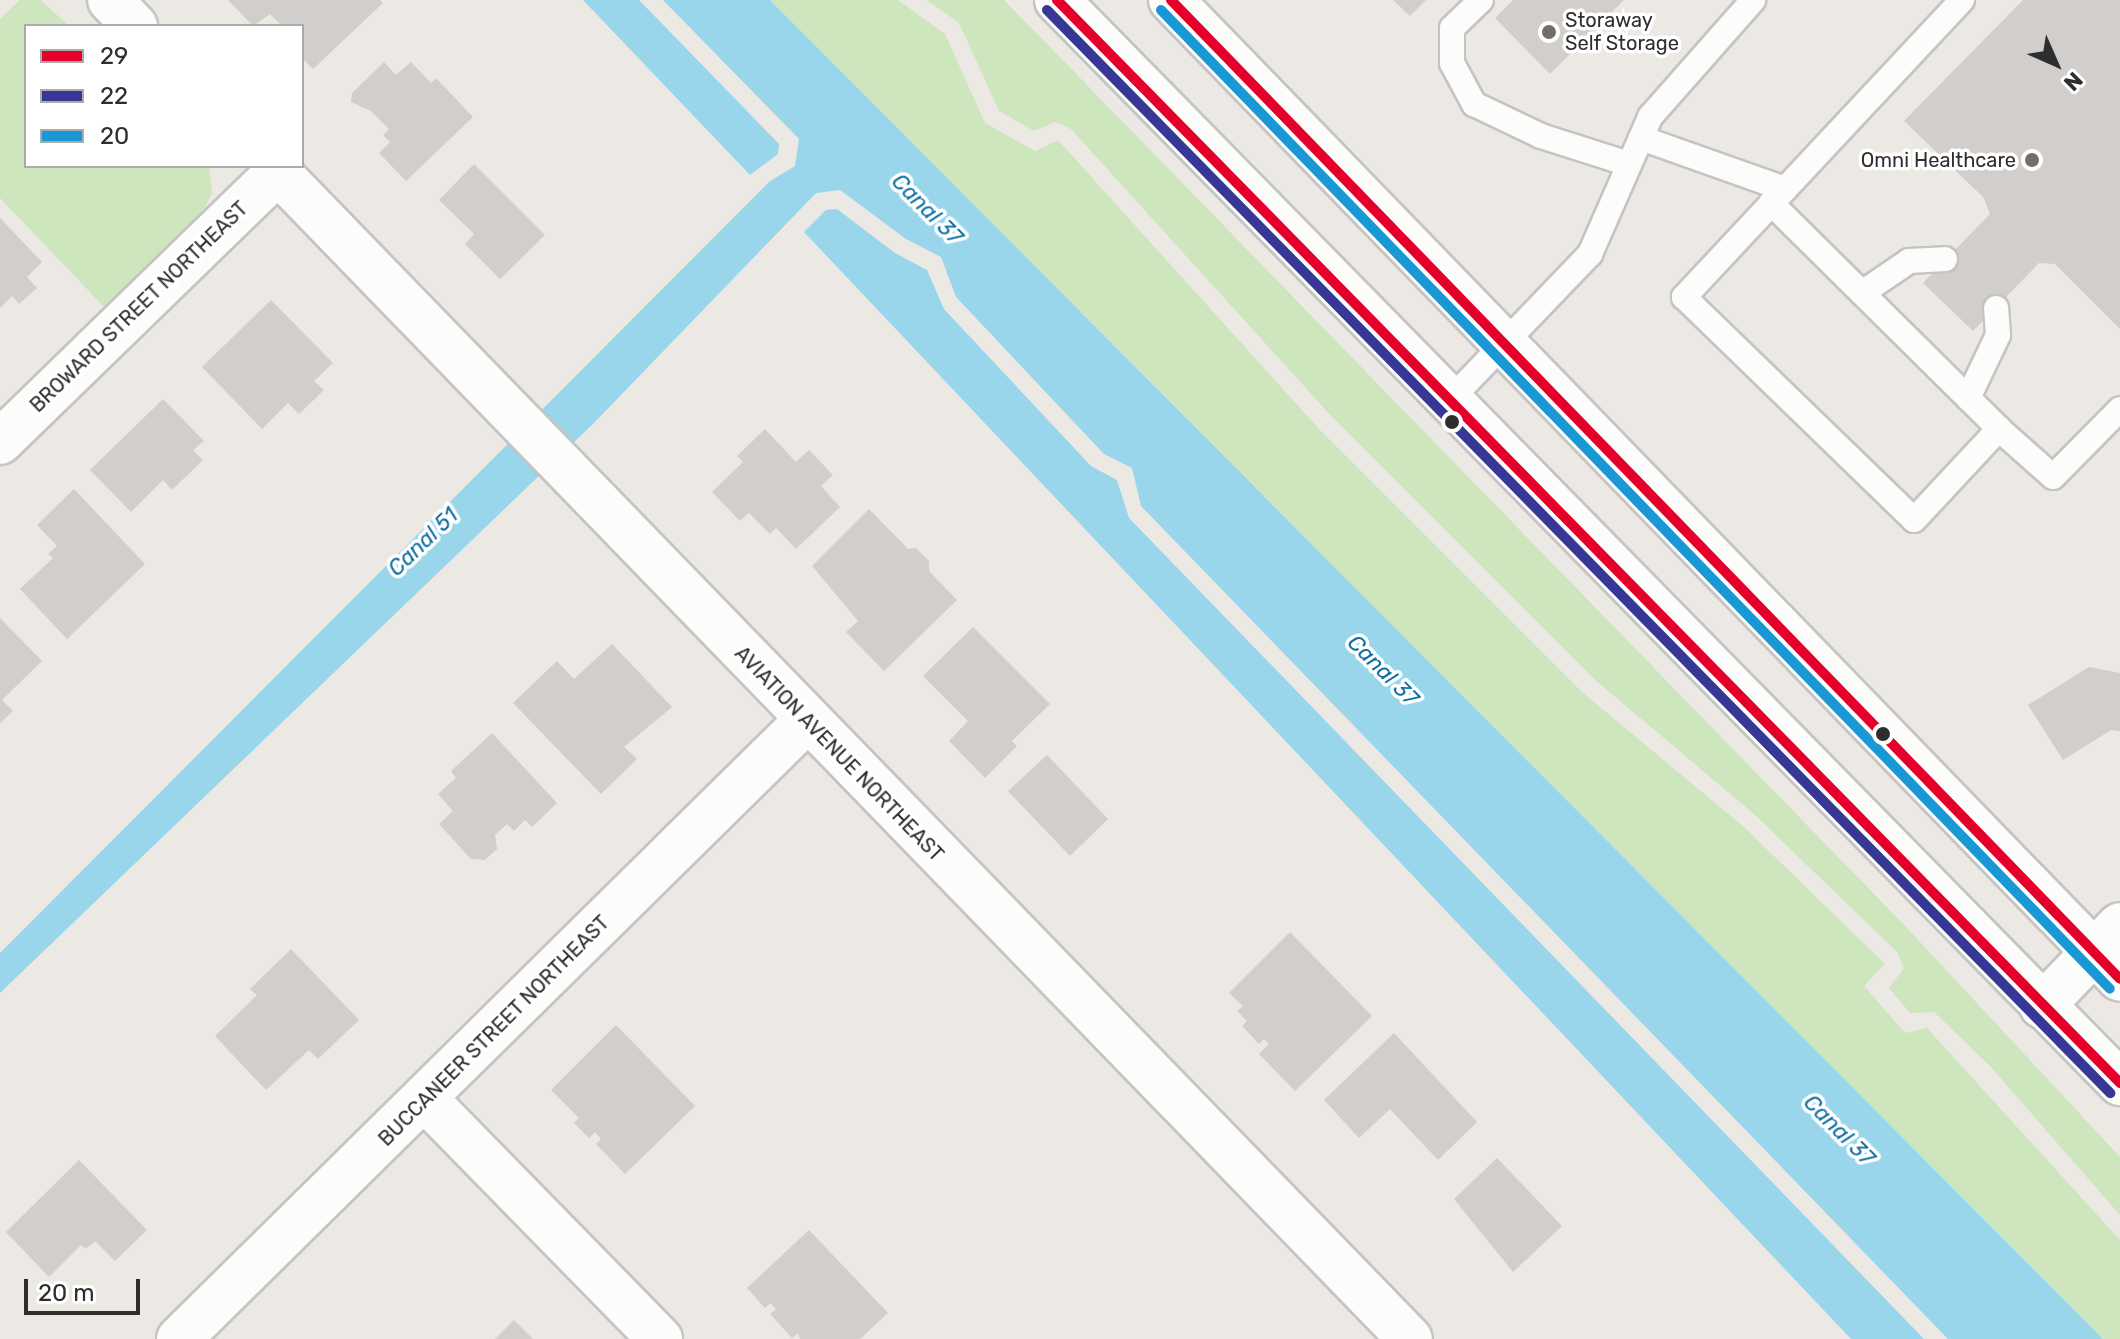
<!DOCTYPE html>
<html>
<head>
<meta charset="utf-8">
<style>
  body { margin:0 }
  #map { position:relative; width:2120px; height:1339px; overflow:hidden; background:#ece8e4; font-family:Rubik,sans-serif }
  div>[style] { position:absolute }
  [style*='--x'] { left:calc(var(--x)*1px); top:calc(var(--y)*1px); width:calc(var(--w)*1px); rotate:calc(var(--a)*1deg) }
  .green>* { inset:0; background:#cee6be }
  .water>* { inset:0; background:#99d6ec }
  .building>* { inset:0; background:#d1cecb }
  .roads { filter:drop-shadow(2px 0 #c5c4c5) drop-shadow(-2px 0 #c5c4c5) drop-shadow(0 2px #c5c4c5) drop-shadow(0 -2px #c5c4c5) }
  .service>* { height:24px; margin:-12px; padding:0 12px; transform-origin:12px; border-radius:12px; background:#fcfcfb }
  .minor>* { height:44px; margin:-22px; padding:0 22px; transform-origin:22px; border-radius:22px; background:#fcfcfb }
  .secondary>* { height:44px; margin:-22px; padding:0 22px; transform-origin:22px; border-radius:22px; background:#fcfcfb }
  .bus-1>* { height:10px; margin:-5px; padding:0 5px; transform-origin:5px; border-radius:5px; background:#e4002b }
  .bus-2>* { height:10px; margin:-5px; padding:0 5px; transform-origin:5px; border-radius:5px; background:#373896 }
  .bus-3>* { height:10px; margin:-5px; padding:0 5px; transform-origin:5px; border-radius:5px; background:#1998d5 }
  .dots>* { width:22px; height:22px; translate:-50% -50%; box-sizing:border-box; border:4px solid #fff; border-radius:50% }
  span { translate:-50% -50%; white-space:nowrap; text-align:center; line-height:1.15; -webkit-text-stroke:7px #fff; paint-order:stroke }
  .poi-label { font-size:20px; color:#2e2e2e }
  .left { translate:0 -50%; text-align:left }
  .right { translate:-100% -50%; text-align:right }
  .street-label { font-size:20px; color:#2e2e2e }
  .water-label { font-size:22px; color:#0d6fa3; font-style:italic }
  .legend { position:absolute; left:24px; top:24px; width:280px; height:144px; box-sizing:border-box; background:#fff; border:2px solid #ababab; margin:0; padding:10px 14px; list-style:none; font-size:24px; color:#2e2e2e }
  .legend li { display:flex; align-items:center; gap:16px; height:40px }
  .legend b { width:40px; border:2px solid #ababab }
  .north { position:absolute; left:2016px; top:24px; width:80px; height:80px; -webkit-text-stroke:6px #fff; paint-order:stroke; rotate:135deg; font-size:22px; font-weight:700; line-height:32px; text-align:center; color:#2e2e2e }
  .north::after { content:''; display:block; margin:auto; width:28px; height:36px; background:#2e2e2e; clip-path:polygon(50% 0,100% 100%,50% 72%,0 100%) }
  .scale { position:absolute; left:24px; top:1279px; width:116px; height:36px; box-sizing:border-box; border:4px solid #2e2e2e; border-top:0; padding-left:10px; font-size:24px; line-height:28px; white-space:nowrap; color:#2e2e2e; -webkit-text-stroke:6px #fff; paint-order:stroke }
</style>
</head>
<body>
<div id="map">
  <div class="green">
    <div style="clip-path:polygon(20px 0,41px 0,69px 26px,26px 26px,26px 166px,209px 166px,212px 193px,190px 236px,105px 308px,0 198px,0 19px)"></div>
    <div style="clip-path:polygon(770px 0,898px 0,945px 34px,985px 123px,1035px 151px,1058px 140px,1319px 429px,1582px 692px,1744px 827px,1885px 964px,1864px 986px,1905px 1033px,1927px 1028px,2120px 1240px,2120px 1339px,2103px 1339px)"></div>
    <div style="clip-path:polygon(927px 0,1004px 0,1051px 48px,1909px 930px,2120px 1157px,2120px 1215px,1990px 1066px,1934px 1012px,1910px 1013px,1889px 988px,1904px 968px,1897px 952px,1754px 814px,1594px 679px,1332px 417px,1071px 129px,1055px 122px,1034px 131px,999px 111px,959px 23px)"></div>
  </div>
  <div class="water">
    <div style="clip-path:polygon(583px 0,639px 0,779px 144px,778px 154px,750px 175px)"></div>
    <div style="clip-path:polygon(663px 0,770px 0,2103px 1339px,1948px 1339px,1141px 506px,1132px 468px,1104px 454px,956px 297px,941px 257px,906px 239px,840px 190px,816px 193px,592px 425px,0 993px,0 953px,770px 181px,795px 166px,799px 139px)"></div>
    <div style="clip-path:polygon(837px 209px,895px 253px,927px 270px,944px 309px,1091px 466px,1117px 480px,1129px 518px,1924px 1339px,1851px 1339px,804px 232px,826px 210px)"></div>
  </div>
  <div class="building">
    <div style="clip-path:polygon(228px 0,380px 0,383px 3px,313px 69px,302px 58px,302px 26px,282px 26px,270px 14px,253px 26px)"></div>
    <div style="clip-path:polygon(1393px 0,1426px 0,1410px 16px)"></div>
    <div style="clip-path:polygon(1513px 0,1624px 0,1550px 74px,1495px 18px)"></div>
    <div style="clip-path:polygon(2023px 0,2120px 0,2120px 329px,2055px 264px,2039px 263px,1973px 331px,1923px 283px,1990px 214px,1984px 198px,1904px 121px)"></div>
    <div style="clip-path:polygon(384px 62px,396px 75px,411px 62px,431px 83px,436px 78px,473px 117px,406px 181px,379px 153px,390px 142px,383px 135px,389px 129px,371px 111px,351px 102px,352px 93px)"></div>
    <div style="clip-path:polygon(474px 164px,545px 235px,500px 279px,465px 244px,474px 234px,439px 200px)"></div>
    <div style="clip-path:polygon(0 218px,42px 262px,27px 277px,37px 288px,19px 304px,12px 296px,0 308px)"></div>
    <div style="clip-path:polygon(271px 300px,333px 363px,314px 381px,324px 390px,299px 414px,288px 403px,262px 429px,202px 367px)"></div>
    <div style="clip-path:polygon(163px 399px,204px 441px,193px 450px,203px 460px,172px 490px,163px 480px,131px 512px,90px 470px)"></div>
    <div style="clip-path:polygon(765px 429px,796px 462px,809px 450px,833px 475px,821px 486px,840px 507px,796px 549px,776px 528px,770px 534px,749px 513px,740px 521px,712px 492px,743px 462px,737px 456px)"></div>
    <div style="clip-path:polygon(74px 489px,145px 564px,67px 639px,20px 589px,53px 558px,48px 554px,57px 546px,37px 525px)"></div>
    <div style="clip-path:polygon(869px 509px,908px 549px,916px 548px,929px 561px,929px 571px,957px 600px,884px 671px,846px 632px,858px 621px,812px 566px)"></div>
    <div style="clip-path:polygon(0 618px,42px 661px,2px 700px,13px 711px,0 723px)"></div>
    <div style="clip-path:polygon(973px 627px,1050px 704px,1012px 741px,1017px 746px,985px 778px,949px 741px,968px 721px,923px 676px)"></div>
    <div style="clip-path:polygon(612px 644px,672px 707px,624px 747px,637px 759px,601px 794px,513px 703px,557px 661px,574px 679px)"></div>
    <div style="clip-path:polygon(2089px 667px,2120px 673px,2120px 731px,2111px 730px,2063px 760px,2028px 705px)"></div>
    <div style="clip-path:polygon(492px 733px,557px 803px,532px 827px,525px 820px,514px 831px,507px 824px,495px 835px,497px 849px,485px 860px,471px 859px,439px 824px,453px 811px,438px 794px,456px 778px,451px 771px)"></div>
    <div style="clip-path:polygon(1047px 755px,1108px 819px,1070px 856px,1008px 791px)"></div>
    <div style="clip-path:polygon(1290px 932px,1372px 1016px,1295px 1091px,1259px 1054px,1269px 1044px,1264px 1039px,1259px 1044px,1242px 1026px,1247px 1021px,1237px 1011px,1243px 1006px,1229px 993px)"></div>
    <div style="clip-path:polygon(291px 949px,359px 1020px,318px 1059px,309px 1050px,266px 1090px,215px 1036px,257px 995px,250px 989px)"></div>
    <div style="clip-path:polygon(616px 1025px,695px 1106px,625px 1174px,596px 1144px,601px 1139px,595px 1132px,589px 1138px,574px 1123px,579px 1118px,551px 1090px)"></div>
    <div style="clip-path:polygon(1394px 1033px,1477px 1122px,1438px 1160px,1390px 1109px,1359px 1138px,1324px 1100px)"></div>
    <div style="clip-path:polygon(1497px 1158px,1562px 1226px,1513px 1272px,1454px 1199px)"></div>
    <div style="clip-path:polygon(79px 1160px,147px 1230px,115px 1261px,95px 1241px,86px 1249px,81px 1245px,49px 1277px,6px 1232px)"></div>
    <div style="clip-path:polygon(809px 1230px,888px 1313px,860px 1339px,800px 1339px,798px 1333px,792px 1338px,770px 1314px,776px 1309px,770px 1303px,765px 1308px,747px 1288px)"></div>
    <div style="clip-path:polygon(514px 1320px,533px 1339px,495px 1339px)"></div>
  </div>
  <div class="roads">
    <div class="service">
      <div style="--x:1481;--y:0;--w:40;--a:136"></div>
      <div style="--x:1452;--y:28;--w:35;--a:90"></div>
      <div style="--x:1452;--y:63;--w:47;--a:61.8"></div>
      <div style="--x:1474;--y:104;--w:74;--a:25.5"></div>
      <div style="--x:1541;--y:136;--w:92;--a:17.7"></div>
      <div style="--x:1962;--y:0;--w:407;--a:133.1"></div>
      <div style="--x:1684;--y:297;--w:320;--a:44.1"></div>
      <div style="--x:1914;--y:520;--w:125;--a:-47"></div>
      <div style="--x:1999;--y:429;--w:72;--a:41.6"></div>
      <div style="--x:2053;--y:477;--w:95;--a:-45.4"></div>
      <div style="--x:1641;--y:138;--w:153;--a:19.5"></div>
      <div style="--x:1771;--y:203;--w:321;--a:44.7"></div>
      <div style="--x:1862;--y:293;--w:57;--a:-34.2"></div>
      <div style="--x:1909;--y:261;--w:36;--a:-3"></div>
      <div style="--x:1968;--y:398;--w:70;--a:-64.5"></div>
      <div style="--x:1998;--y:335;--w:27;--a:-94"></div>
      <div style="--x:1449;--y:401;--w:204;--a:-46.2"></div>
      <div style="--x:1590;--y:254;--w:150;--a:-66.3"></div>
      <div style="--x:1650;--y:117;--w:156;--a:-48.6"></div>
    </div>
    <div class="minor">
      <div style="--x:110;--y:0;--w:36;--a:46"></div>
      <div style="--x:272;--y:166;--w:1634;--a:45.87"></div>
      <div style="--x:0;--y:442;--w:388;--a:-44.2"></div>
      <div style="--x:2042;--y:1006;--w:112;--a:-46.1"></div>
      <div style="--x:425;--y:1099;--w:336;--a:45.6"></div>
      <div style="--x:179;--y:1339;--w:882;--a:-44.59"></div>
    </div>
    <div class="secondary">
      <div style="--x:1057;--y:0;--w:1518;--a:45.53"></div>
      <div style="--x:1171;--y:0;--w:1363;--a:45.89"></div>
    </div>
  </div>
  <div class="bus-1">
    <div style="--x:1057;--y:0;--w:1518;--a:45.53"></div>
    <div style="--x:1171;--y:0;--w:1363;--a:45.89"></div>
  </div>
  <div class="bus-2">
    <div style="--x:1047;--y:10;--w:1518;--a:45.53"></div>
  </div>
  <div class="bus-3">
    <div style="--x:1161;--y:10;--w:1363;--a:45.89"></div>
  </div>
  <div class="dots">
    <div style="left:1549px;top:32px;background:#706f6e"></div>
    <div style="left:2032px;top:160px;background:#706f6e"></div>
    <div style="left:1452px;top:422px;background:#2e2e2e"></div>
    <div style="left:1883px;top:734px;background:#2e2e2e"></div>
  </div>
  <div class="poi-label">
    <span class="left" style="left:1565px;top:32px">Storaway<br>Self Storage</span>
    <span class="right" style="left:2016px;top:160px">Omni Healthcare</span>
  </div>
  <div class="street-label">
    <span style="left:139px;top:307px;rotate:-44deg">BROWARD STREET NORTHEAST</span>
    <span style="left:839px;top:754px;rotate:46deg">AVIATION AVENUE NORTHEAST</span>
    <span style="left:494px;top:1031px;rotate:-45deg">BUCCANEER STREET NORTHEAST</span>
  </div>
  <div class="water-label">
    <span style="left:927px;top:209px;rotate:45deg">Canal 37</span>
    <span style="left:423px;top:542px;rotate:-44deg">Canal 51</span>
    <span style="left:1383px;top:670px;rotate:45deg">Canal 37</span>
    <span style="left:1839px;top:1130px;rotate:45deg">Canal 37</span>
  </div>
  <ul class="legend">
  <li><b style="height:10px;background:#e4002b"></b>29</li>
  <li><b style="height:10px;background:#373896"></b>22</li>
  <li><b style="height:10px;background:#1998d5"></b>20</li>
  </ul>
  <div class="north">N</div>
  <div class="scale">20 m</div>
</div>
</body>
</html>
